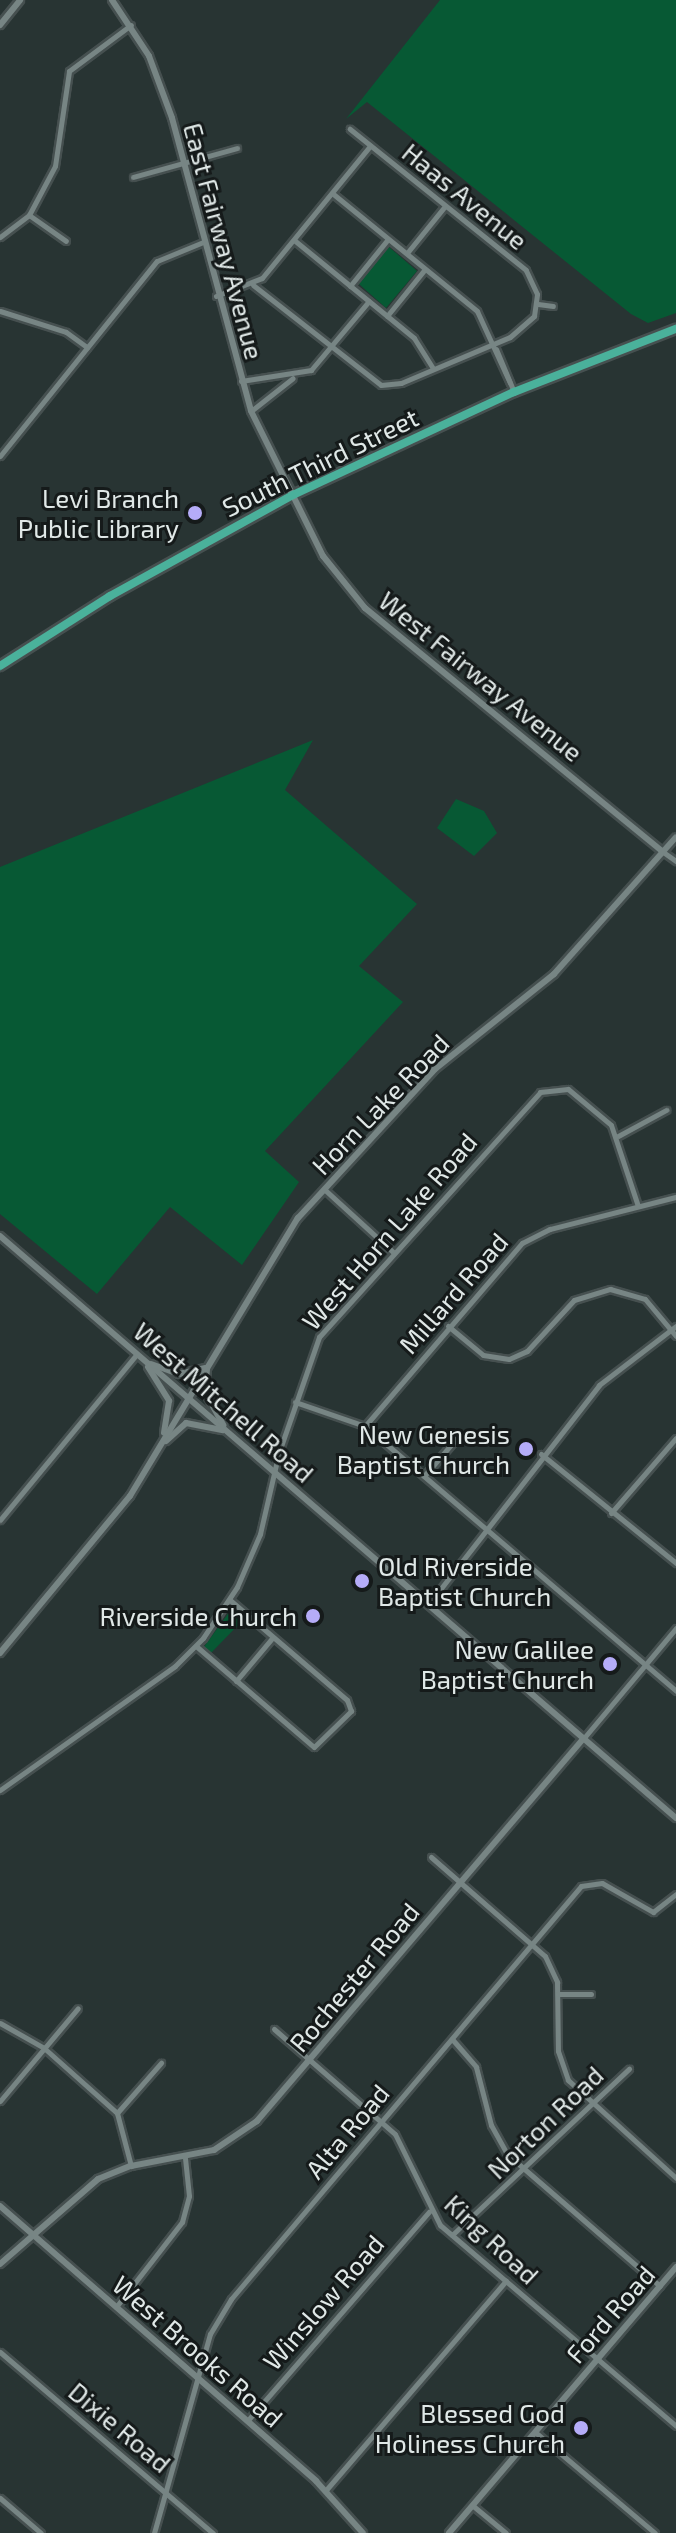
<!DOCTYPE html>
<html>
<head>
<meta charset="utf-8">
<style>
  body { margin:0 }
  #map { position:relative; width:676px; height:2533px; overflow:hidden; background:#283433; font-family:"Exo 2",sans-serif }
  div>[style] { position:absolute }
  [style*='--x'] { left:calc(var(--x)*1px); top:calc(var(--y)*1px); width:calc(var(--w)*1px); rotate:calc(var(--a)*1deg) }
  .green>* { inset:0; background:#075934 }
  .roads { filter:drop-shadow(2px 0 #465050) drop-shadow(-2px 0 #465050) drop-shadow(0 2px #465050) drop-shadow(0 -2px #465050) }
  .minor>* { height:5px; margin:-2.5px; padding:0 2.5px; transform-origin:2.5px; border-radius:2.5px; background:#778584 }
  .tertiary>* { height:6px; margin:-3px; padding:0 3px; transform-origin:3px; border-radius:3px; background:#778584 }
  .secondary>* { height:6px; margin:-3px; padding:0 3px; transform-origin:3px; border-radius:3px; background:#778584 }
  .trunk>* { height:8px; margin:-4px; padding:0 4px; transform-origin:4px; border-radius:4px; background:#4ab19b }
  .dots>* { width:22px; height:22px; translate:-50% -50%; box-sizing:border-box; border:4px solid #151a1a; border-radius:50% }
  span { translate:-50% -50%; white-space:nowrap; text-align:center; line-height:1.15; -webkit-text-stroke:6px #151a1a; paint-order:stroke }
  .street-label { font-size:26px; color:#e0e8e7 }
  .poi-label { font-size:26px; color:#e0e8e7 }
  .right { translate:-100% -50%; text-align:right }
  .left { translate:0 -50%; text-align:left }
</style>
</head>
<body>
<div id="map">
  <div class="green">
    <div style="clip-path:polygon(440px 0,676px 0,676px 313px,648px 323px,631px 314px,367px 102px,346px 119px)"></div>
    <div style="clip-path:polygon(389px 247px,417px 271px,386px 308px,359px 284px)"></div>
    <div style="clip-path:polygon(313px 740px,285px 790px,417px 904px,359px 966px,403px 1002px,265px 1151px,299px 1182px,242px 1265px,170px 1207px,97px 1294px,0 1214px,0 867px)"></div>
    <div style="clip-path:polygon(456px 799px,484px 811px,497px 833px,474px 856px,437px 828px)"></div>
    <div style="clip-path:polygon(233px 1607px,243px 1620px,210px 1654px,203px 1648px)"></div>
  </div>
  <div class="roads">
    <div class="minor">
      <div style="--x:133;--y:177;--w:108;--a:-15.6"></div>
      <div style="--x:332;--y:193;--w:187;--a:39.1"></div>
      <div style="--x:477;--y:311;--w:79;--a:65.4"></div>
      <div style="--x:29;--y:215;--w:45;--a:35.1"></div>
      <div style="--x:0;--y:237;--w:36;--a:-37"></div>
      <div style="--x:29;--y:215;--w:55;--a:-62"></div>
      <div style="--x:55;--y:166;--w:96;--a:-81.6"></div>
      <div style="--x:69;--y:71;--w:77;--a:-36.6"></div>
      <div style="--x:294;--y:240;--w:155;--a:39.2"></div>
      <div style="--x:414;--y:338;--w:36;--a:58"></div>
      <div style="--x:407;--y:253;--w:60;--a:-51"></div>
      <div style="--x:253;--y:285;--w:162;--a:38"></div>
      <div style="--x:381;--y:385;--w:20;--a:-6"></div>
      <div style="--x:401;--y:383;--w:118;--a:-22.9"></div>
      <div style="--x:510;--y:337;--w:32;--a:-41"></div>
      <div style="--x:534;--y:316;--w:22;--a:-82"></div>
      <div style="--x:537;--y:294;--w:26;--a:-115"></div>
      <div style="--x:526;--y:270;--w:226;--a:-141.3"></div>
      <div style="--x:350;--y:286;--w:60;--a:-51"></div>
      <div style="--x:216;--y:296;--w:49;--a:-21.4"></div>
      <div style="--x:262;--y:278;--w:171;--a:-50.7"></div>
      <div style="--x:538;--y:304;--w:15;--a:8"></div>
      <div style="--x:0;--y:311;--w:69;--a:17.7"></div>
      <div style="--x:66;--y:332;--w:26;--a:36"></div>
      <div style="--x:387;--y:316;--w:60;--a:-51"></div>
      <div style="--x:496;--y:349;--w:47;--a:67.3"></div>
      <div style="--x:241;--y:381;--w:71;--a:-8.9"></div>
      <div style="--x:311;--y:370;--w:90;--a:-50"></div>
      <div style="--x:251;--y:411;--w:53;--a:-38.2"></div>
      <div style="--x:0;--y:456;--w:250;--a:-51.2"></div>
      <div style="--x:157;--y:261;--w:50;--a:-22.4"></div>
      <div style="--x:663;--y:852;--w:16;--a:35"></div>
      <div style="--x:618;--y:1136;--w:55;--a:-28.4"></div>
      <div style="--x:324;--y:1189;--w:93;--a:42.4"></div>
      <div style="--x:448;--y:1326;--w:45;--a:39.6"></div>
      <div style="--x:483;--y:1355;--w:26;--a:9"></div>
      <div style="--x:509;--y:1359;--w:20;--a:-24"></div>
      <div style="--x:527;--y:1351;--w:69;--a:-47.3"></div>
      <div style="--x:574;--y:1300;--w:38;--a:-17"></div>
      <div style="--x:610;--y:1289;--w:36;--a:16"></div>
      <div style="--x:645;--y:1299;--w:48;--a:50"></div>
      <div style="--x:295;--y:1402;--w:74;--a:18.9"></div>
      <div style="--x:365;--y:1426;--w:409;--a:40.4"></div>
      <div style="--x:365;--y:1426;--w:241;--a:-49.4"></div>
      <div style="--x:522;--y:1243;--w:31;--a:-27"></div>
      <div style="--x:550;--y:1229;--w:130;--a:-14.3"></div>
      <div style="--x:541;--y:1454;--w:174;--a:38.9"></div>
      <div style="--x:424;--y:1476;--w:49;--a:-49.1"></div>
      <div style="--x:611;--y:1513;--w:99;--a:-49.1"></div>
      <div style="--x:0;--y:1520;--w:215;--a:-50.5"></div>
      <div style="--x:428;--y:1605;--w:279;--a:-52.1"></div>
      <div style="--x:599;--y:1385;--w:97;--a:-37.5"></div>
      <div style="--x:196;--y:1646;--w:155;--a:40.6"></div>
      <div style="--x:314;--y:1747;--w:52;--a:-44.2"></div>
      <div style="--x:351;--y:1711;--w:12;--a:-110"></div>
      <div style="--x:347;--y:1700;--w:154;--a:-139.5"></div>
      <div style="--x:236;--y:1681;--w:57;--a:-49.9"></div>
      <div style="--x:583;--y:1739;--w:145;--a:-50"></div>
      <div style="--x:0;--y:1790;--w:214;--a:-35.3"></div>
      <div style="--x:175;--y:1666;--w:40;--a:-45"></div>
      <div style="--x:203;--y:1638;--w:61;--a:-56.3"></div>
      <div style="--x:237;--y:1587;--w:58;--a:-66.5"></div>
      <div style="--x:260;--y:1534;--w:84;--a:-77"></div>
      <div style="--x:279;--y:1452;--w:122;--a:-70.8"></div>
      <div style="--x:319;--y:1337;--w:330;--a:-47.9"></div>
      <div style="--x:540;--y:1092;--w:28;--a:-6"></div>
      <div style="--x:568;--y:1089;--w:56;--a:39.9"></div>
      <div style="--x:611;--y:1125;--w:85;--a:71.6"></div>
      <div style="--x:431;--y:1857;--w:151;--a:41"></div>
      <div style="--x:545;--y:1956;--w:29;--a:65"></div>
      <div style="--x:557;--y:1982;--w:69;--a:89.2"></div>
      <div style="--x:558;--y:2051;--w:31;--a:71"></div>
      <div style="--x:568;--y:2080;--w:146;--a:42.2"></div>
      <div style="--x:558;--y:1994;--w:33;--a:0"></div>
      <div style="--x:0;--y:2023;--w:51;--a:29.6"></div>
      <div style="--x:44;--y:2048;--w:98;--a:41.7"></div>
      <div style="--x:117;--y:2113;--w:55;--a:75.2"></div>
      <div style="--x:274;--y:2029;--w:160;--a:41"></div>
      <div style="--x:395;--y:2134;--w:102;--a:63.7"></div>
      <div style="--x:440;--y:2225;--w:310;--a:40.4"></div>
      <div style="--x:452;--y:2039;--w:37;--a:49"></div>
      <div style="--x:476;--y:2067;--w:60;--a:75.5"></div>
      <div style="--x:491;--y:2125;--w:33;--a:61"></div>
      <div style="--x:507;--y:2154;--w:202;--a:40.8"></div>
      <div style="--x:0;--y:2101;--w:121;--a:-50"></div>
      <div style="--x:117;--y:2113;--w:67;--a:-48.7"></div>
      <div style="--x:452;--y:2235;--w:243;--a:-43.2"></div>
      <div style="--x:116;--y:2307;--w:108;--a:-52.2"></div>
      <div style="--x:182;--y:2222;--w:27;--a:-75"></div>
      <div style="--x:189;--y:2196;--w:38;--a:-96"></div>
      <div style="--x:0;--y:2352;--w:280;--a:40.4"></div>
      <div style="--x:248;--y:2420;--w:276;--a:-49"></div>
      <div style="--x:535;--y:2432;--w:157;--a:40.1"></div>
      <div style="--x:326;--y:2490;--w:276;--a:-49.3"></div>
      <div style="--x:0;--y:2498;--w:54;--a:40.5"></div>
      <div style="--x:472;--y:2505;--w:44;--a:39.5"></div>
      <div style="--x:154;--y:2533;--w:207;--a:-74.3"></div>
      <div style="--x:210;--y:2334;--w:41;--a:-59"></div>
      <div style="--x:231;--y:2299;--w:541;--a:-49.72"></div>
      <div style="--x:581;--y:1886;--w:21;--a:-8"></div>
      <div style="--x:602;--y:1883;--w:59;--a:29.6"></div>
      <div style="--x:653;--y:1912;--w:29;--a:-38"></div>
    </div>
    <div class="tertiary">
      <div style="--x:112;--y:0;--w:67;--a:56.5"></div>
      <div style="--x:149;--y:56;--w:66;--a:69.6"></div>
      <div style="--x:172;--y:118;--w:303;--a:74.9"></div>
      <div style="--x:251;--y:411;--w:162;--a:63.6"></div>
      <div style="--x:323;--y:556;--w:67;--a:51.1"></div>
      <div style="--x:365;--y:608;--w:385;--a:39.3"></div>
      <div style="--x:0;--y:25;--w:32;--a:-51"></div>
      <div style="--x:0;--y:2206;--w:419;--a:41"></div>
      <div style="--x:316;--y:2481;--w:70;--a:47.9"></div>
      <div style="--x:0;--y:2264;--w:130;--a:-40.9"></div>
      <div style="--x:98;--y:2179;--w:35;--a:-22"></div>
      <div style="--x:131;--y:2166;--w:85;--a:-10.9"></div>
      <div style="--x:214;--y:2150;--w:52;--a:-34"></div>
      <div style="--x:257;--y:2121;--w:502;--a:-49.52"></div>
      <div style="--x:449;--y:2533;--w:350;--a:-49.5"></div>
    </div>
    <div class="secondary">
      <div style="--x:0;--y:1236;--w:892;--a:40.73"></div>
      <div style="--x:151;--y:1364;--w:30;--a:20"></div>
      <div style="--x:179;--y:1374;--w:27;--a:-13"></div>
      <div style="--x:148;--y:1367;--w:40;--a:58"></div>
      <div style="--x:169;--y:1401;--w:32;--a:99"></div>
      <div style="--x:207;--y:1369;--w:23;--a:95"></div>
      <div style="--x:205;--y:1392;--w:38;--a:61"></div>
      <div style="--x:166;--y:1441;--w:27;--a:-42"></div>
      <div style="--x:186;--y:1423;--w:38;--a:11"></div>
      <div style="--x:0;--y:1653;--w:204;--a:-50.4"></div>
      <div style="--x:130;--y:1496;--w:325;--a:-58.9"></div>
      <div style="--x:298;--y:1218;--w:202;--a:-47.4"></div>
      <div style="--x:435;--y:1069;--w:152;--a:-38.6"></div>
      <div style="--x:554;--y:974;--w:183;--a:-48.3"></div>
    </div>
    <div class="trunk">
      <div style="--x:0;--y:666;--w:130;--a:-32.5"></div>
      <div style="--x:110;--y:596;--w:209;--a:-28.9"></div>
      <div style="--x:293;--y:495;--w:244;--a:-25"></div>
      <div style="--x:514;--y:392;--w:174;--a:-21.3"></div>
    </div>
  </div>
  <div class="dots">
    <div style="left:195px;top:513px;background:#b5acf8"></div>
    <div style="left:526px;top:1449px;background:#b5acf8"></div>
    <div style="left:362px;top:1581px;background:#b5acf8"></div>
    <div style="left:313px;top:1616px;background:#b5acf8"></div>
    <div style="left:610px;top:1664px;background:#b5acf8"></div>
    <div style="left:581px;top:2428px;background:#b5acf8"></div>
  </div>
  <div class="street-label">
    <span style="left:465px;top:196px;rotate:39deg">Haas Avenue</span>
    <span style="left:224px;top:241px;rotate:75deg">East Fairway Avenue</span>
    <span style="left:320px;top:462px;rotate:-26deg">South Third Street</span>
    <span style="left:481px;top:676px;rotate:39deg">West Fairway Avenue</span>
    <span style="left:380px;top:1104px;rotate:-46deg">Horn Lake Road</span>
    <span style="left:389px;top:1231px;rotate:-49deg">West Horn Lake Road</span>
    <span style="left:453px;top:1293px;rotate:-49deg">Millard Road</span>
    <span style="left:224px;top:1402px;rotate:41deg">West Mitchell Road</span>
    <span style="left:354px;top:1977px;rotate:-50deg">Rochester Road</span>
    <span style="left:545px;top:2122px;rotate:-44deg">Norton Road</span>
    <span style="left:347px;top:2131px;rotate:-50deg">Alta Road</span>
    <span style="left:492px;top:2239px;rotate:43deg">King Road</span>
    <span style="left:323px;top:2302px;rotate:-49deg">Winslow Road</span>
    <span style="left:610px;top:2314px;rotate:-49deg">Ford Road</span>
    <span style="left:198px;top:2351px;rotate:41deg">West Brooks Road</span>
    <span style="left:120px;top:2427px;rotate:40deg">Dixie Road</span>
  </div>
  <div class="poi-label">
    <span class="right" style="left:179px;top:513px">Levi Branch<br>Public Library</span>
    <span class="right" style="left:510px;top:1449px">New Genesis<br>Baptist Church</span>
    <span class="left" style="left:378px;top:1581px">Old Riverside<br>Baptist Church</span>
    <span class="right" style="left:297px;top:1616px">Riverside Church</span>
    <span class="right" style="left:594px;top:1664px">New Galilee<br>Baptist Church</span>
    <span class="right" style="left:565px;top:2428px">Blessed God<br>Holiness Church</span>
  </div>
</div>
</body>
</html>
